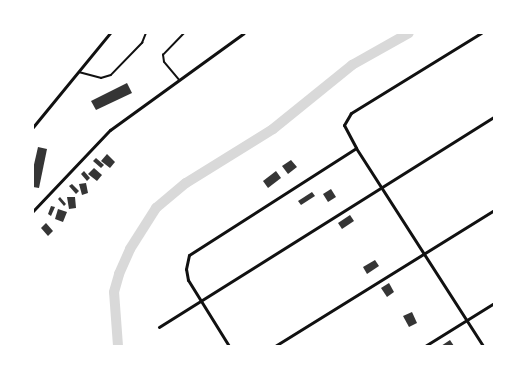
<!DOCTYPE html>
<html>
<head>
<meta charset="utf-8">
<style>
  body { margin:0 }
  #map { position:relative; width:527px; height:379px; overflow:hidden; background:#fff; font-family:"Noto Sans",sans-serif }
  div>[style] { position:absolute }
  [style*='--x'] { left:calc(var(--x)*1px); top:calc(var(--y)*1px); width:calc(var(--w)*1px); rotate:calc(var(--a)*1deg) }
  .river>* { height:10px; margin:-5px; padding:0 5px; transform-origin:5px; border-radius:5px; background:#d9d9d9 }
  .building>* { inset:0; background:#353535 }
  .service>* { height:1.5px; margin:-0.75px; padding:0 0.75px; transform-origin:0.75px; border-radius:0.75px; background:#111 }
  .minor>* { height:3px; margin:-1.5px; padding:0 1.5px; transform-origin:1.5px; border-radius:1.5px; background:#111 }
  span { translate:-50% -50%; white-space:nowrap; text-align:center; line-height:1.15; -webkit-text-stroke:3px #fff; paint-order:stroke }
  .frame { position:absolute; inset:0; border:34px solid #fff; pointer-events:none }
</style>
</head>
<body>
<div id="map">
  <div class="river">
    <div style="--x:118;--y:346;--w:54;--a:-94.2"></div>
    <div style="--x:114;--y:292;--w:19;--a:-74"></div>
    <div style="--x:119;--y:274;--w:27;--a:-66"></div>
    <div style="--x:130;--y:249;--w:49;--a:-57.6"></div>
    <div style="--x:156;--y:208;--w:39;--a:-40"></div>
    <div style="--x:186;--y:183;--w:102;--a:-31.8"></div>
    <div style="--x:273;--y:129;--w:102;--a:-39"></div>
    <div style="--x:352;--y:65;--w:65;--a:-29.3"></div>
  </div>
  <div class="building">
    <div style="clip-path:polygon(127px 83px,132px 93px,96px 110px,91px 101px)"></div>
    <div style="clip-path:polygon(38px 147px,47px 149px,39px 188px,33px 187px,33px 169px)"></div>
    <div style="clip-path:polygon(107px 154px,115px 162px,110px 168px,101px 161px)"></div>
    <div style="clip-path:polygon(96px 158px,104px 165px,101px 168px,93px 161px)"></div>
    <div style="clip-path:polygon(291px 160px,297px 167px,288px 174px,282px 166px)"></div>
    <div style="clip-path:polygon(94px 168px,102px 175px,97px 181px,88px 174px)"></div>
    <div style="clip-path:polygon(84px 171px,90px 178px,87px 181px,81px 174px)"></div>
    <div style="clip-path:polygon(276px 171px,281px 178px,268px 188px,263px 181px)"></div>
    <div style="clip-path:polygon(86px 183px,88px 193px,82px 195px,79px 184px)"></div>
    <div style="clip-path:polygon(72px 184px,79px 191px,76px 194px,69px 186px)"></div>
    <div style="clip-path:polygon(331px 189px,336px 197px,328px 202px,323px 194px)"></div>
    <div style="clip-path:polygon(312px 192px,315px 196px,301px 205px,298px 201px)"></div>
    <div style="clip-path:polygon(60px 197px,66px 204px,64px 206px,58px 199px)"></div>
    <div style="clip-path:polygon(67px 197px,75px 197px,76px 208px,69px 209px)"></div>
    <div style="clip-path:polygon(51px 206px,55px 207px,51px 216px,48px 214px)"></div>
    <div style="clip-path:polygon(58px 209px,67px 212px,63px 222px,55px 219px)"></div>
    <div style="clip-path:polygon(350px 215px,354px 221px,342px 229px,338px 223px)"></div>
    <div style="clip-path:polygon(46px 223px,53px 231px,48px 236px,41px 228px)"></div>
    <div style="clip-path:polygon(375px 260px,379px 266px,367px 274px,363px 267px)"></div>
    <div style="clip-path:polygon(389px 283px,394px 292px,387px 297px,381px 288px)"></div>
    <div style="clip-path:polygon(412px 312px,417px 323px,409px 327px,403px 316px)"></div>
    <div style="clip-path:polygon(450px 340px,454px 346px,441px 346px)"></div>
  </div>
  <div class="service">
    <div style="--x:79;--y:72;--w:23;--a:15"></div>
    <div style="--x:101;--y:78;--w:10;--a:-17"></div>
    <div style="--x:111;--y:75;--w:45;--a:-45.9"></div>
    <div style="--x:142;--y:43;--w:11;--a:-68"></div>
    <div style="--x:179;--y:80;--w:23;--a:-130"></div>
    <div style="--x:164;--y:62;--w:7;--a:-98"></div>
    <div style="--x:163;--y:55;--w:30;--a:-46"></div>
  </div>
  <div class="minor">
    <div style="--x:481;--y:33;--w:153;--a:148.4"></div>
    <div style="--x:351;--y:113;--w:14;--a:120"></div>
    <div style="--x:344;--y:125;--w:26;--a:62"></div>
    <div style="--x:356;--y:148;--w:235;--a:57.3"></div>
    <div style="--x:33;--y:127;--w:122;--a:-50.7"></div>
    <div style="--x:33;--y:211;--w:112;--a:-46.5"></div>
    <div style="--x:110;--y:130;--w:165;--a:-35.9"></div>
    <div style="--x:159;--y:327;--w:395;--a:-32.1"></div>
    <div style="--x:229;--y:346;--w:78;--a:-121.8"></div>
    <div style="--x:188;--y:280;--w:11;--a:-100"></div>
    <div style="--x:186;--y:269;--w:14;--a:-78"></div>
    <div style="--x:189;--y:255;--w:198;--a:-32.6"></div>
    <div style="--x:275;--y:346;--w:258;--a:-31.8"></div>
    <div style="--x:425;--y:346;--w:81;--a:-31.9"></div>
  </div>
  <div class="frame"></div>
</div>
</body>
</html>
